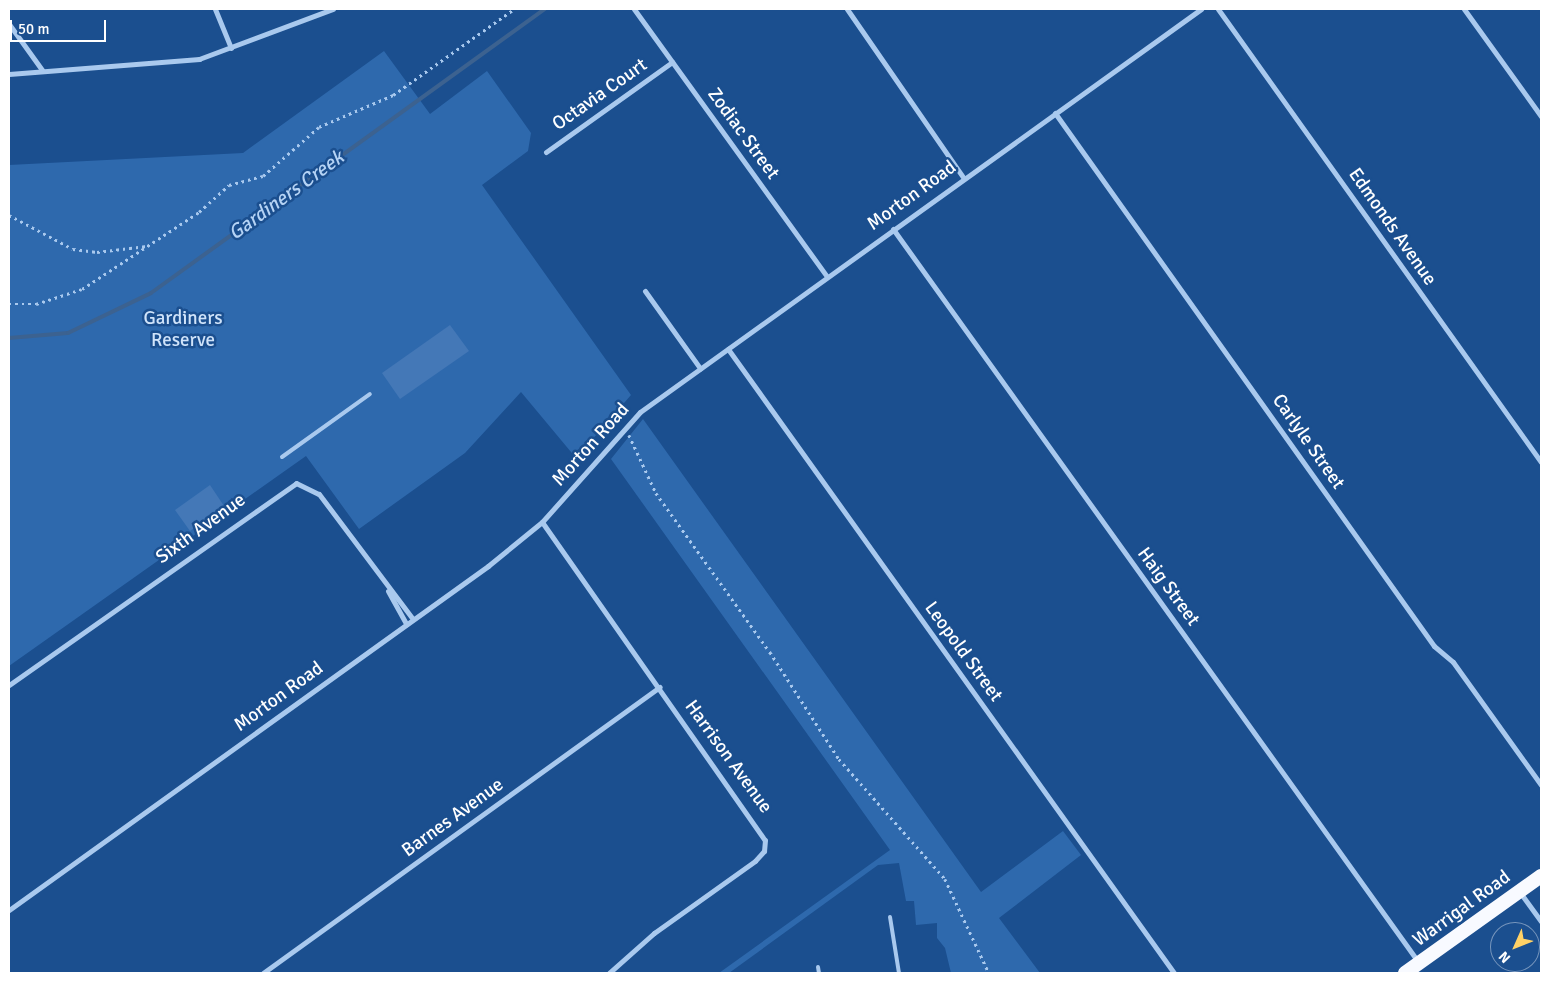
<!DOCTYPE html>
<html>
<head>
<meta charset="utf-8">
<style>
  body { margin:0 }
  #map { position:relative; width:1550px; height:982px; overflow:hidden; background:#1b4f8f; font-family:Signika,sans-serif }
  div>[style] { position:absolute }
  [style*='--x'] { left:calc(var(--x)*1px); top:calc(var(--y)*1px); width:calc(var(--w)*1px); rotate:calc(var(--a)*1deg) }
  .green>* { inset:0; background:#2e69ad }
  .stream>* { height:4px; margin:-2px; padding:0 2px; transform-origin:2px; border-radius:2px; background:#3c6290 }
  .building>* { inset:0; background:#4478b7 }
  .path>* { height:2.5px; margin-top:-1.25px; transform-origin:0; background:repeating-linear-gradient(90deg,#a9c9ee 0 2.5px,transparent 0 6.5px) }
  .service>* { height:4px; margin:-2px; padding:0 2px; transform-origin:2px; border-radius:2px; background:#a9c9ee }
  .minor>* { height:5px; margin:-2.5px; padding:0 2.5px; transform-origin:2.5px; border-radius:2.5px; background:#a9c9ee }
  .trunk>* { height:14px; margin:-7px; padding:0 7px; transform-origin:7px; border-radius:7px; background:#f8faff }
  span { translate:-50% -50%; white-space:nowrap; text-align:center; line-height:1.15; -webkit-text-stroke:5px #1b4f8f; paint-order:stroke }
  .street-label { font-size:19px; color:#fff }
  .park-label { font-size:19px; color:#cfe3fa }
  .water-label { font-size:20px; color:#b5d3f5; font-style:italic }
  .frame { position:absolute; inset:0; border:10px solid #fff; pointer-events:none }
  .north { position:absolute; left:1490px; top:922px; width:50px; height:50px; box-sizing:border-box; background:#1b4f8f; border:1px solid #7695bc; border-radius:50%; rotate:226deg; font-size:14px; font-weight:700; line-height:20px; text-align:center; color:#fff }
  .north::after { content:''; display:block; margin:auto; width:18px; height:22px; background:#ffd166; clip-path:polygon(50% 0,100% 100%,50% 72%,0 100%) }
  .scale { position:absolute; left:10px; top:20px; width:96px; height:22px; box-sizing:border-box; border:2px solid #fff; border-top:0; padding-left:6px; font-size:15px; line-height:18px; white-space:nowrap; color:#fff; -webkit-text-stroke:4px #1b4f8f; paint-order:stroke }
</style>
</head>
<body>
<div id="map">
  <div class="green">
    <div style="clip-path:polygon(384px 51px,430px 114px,487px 71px,531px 133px,528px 151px,482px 185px,631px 395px,576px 458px,521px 392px,465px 453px,359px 529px,306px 456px,9px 666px,9px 165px,243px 153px)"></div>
    <div style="clip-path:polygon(643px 419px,981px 892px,1063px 831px,1081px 855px,999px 918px,1040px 973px,951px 973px,945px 948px,937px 938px,937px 923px,916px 925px,914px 901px,906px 901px,899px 863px,878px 865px,729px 973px,719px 973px,890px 850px,611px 459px)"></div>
  </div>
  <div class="stream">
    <div style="--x:9;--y:338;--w:59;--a:-4.8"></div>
    <div style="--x:68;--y:333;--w:92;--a:-25.7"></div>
    <div style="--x:151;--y:293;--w:486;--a:-35.8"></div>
  </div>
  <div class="building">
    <div style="clip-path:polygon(450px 325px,469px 351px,400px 399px,382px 373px)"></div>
    <div style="clip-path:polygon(210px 485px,224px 506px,190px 531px,175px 510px)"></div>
  </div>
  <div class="path">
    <div style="--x:9;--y:215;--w:72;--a:28"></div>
    <div style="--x:73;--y:249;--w:24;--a:7"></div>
    <div style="--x:97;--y:252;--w:50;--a:-6.8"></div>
    <div style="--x:9;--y:304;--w:27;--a:0"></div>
    <div style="--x:36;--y:304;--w:48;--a:-18.1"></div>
    <div style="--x:82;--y:289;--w:140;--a:-33.3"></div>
    <div style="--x:199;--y:212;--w:40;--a:-42"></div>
    <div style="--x:229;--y:185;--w:35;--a:-15"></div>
    <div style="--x:263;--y:176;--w:74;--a:-41.2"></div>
    <div style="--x:319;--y:127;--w:81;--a:-23.4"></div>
    <div style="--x:393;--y:95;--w:148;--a:-35.4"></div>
    <div style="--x:629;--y:435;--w:64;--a:65"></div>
    <div style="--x:656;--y:493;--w:196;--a:54.4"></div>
    <div style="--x:770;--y:652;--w:127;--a:57.2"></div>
    <div style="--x:839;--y:759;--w:160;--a:48.5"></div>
    <div style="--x:945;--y:879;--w:104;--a:64.9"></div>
  </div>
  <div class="service">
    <div style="--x:282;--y:457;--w:108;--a:-35.6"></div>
    <div style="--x:890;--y:917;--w:57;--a:80.9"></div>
    <div style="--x:818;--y:967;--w:6;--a:81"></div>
  </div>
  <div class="minor">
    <div style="--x:215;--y:9;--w:42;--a:67.7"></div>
    <div style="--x:634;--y:9;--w:330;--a:54.2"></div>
    <div style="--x:847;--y:9;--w:204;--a:55.4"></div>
    <div style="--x:1218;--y:9;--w:556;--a:54.51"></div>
    <div style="--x:1464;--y:9;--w:132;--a:54.3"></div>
    <div style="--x:9;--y:24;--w:57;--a:54.3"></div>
    <div style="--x:9;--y:74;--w:191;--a:-4.5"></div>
    <div style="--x:199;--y:59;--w:143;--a:-20.5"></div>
    <div style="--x:1055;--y:113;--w:654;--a:54.58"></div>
    <div style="--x:1434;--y:646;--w:25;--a:40"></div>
    <div style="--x:1453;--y:662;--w:151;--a:54.4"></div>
    <div style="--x:546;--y:152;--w:155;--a:-35.5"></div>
    <div style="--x:893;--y:229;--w:903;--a:54.37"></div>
    <div style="--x:645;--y:291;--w:95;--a:54.5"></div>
    <div style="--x:728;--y:349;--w:767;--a:54.44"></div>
    <div style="--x:542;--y:522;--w:388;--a:55"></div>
    <div style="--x:765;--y:840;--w:11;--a:95"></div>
    <div style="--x:764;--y:851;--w:13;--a:132"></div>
    <div style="--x:755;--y:861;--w:124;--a:144.5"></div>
    <div style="--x:654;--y:933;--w:60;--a:138.4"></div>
    <div style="--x:388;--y:591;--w:38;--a:61"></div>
    <div style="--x:9;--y:685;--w:351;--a:-35.1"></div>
    <div style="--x:296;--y:483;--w:25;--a:26"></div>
    <div style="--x:319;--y:494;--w:156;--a:53.1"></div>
    <div style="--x:1519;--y:891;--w:37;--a:54"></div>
    <div style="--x:9;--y:910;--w:590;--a:-35.68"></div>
    <div style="--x:488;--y:566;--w:70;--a:-39.2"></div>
    <div style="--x:542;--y:522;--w:147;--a:-48.3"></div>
    <div style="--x:640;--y:412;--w:691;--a:-35.69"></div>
    <div style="--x:263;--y:973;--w:489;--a:-35.8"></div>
  </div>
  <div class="trunk">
    <div style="--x:1405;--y:973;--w:167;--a:-35.5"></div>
  </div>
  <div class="street-label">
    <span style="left:600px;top:95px;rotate:-35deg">Octavia Court</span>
    <span style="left:743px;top:134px;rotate:54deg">Zodiac Street</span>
    <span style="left:912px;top:196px;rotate:-36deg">Morton Road</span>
    <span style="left:1392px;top:227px;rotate:55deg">Edmonds Avenue</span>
    <span style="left:1308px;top:442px;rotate:55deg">Carlyle Street</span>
    <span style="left:591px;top:445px;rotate:-48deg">Morton Road</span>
    <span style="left:201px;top:529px;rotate:-36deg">Sixth Avenue</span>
    <span style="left:1168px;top:587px;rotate:54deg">Haig Street</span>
    <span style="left:963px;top:652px;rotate:54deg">Leopold Street</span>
    <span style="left:279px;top:697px;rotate:-36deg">Morton Road</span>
    <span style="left:728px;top:757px;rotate:54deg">Harrison Avenue</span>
    <span style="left:453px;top:818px;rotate:-36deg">Barnes Avenue</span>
    <span style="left:1462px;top:909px;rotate:-36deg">Warrigal Road</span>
  </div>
  <div class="park-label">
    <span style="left:183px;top:330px">Gardiners<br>Reserve</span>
  </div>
  <div class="water-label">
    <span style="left:286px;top:195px;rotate:-36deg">Gardiners Creek</span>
  </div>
  <div class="frame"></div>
  <div class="north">N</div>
  <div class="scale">50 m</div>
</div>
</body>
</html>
